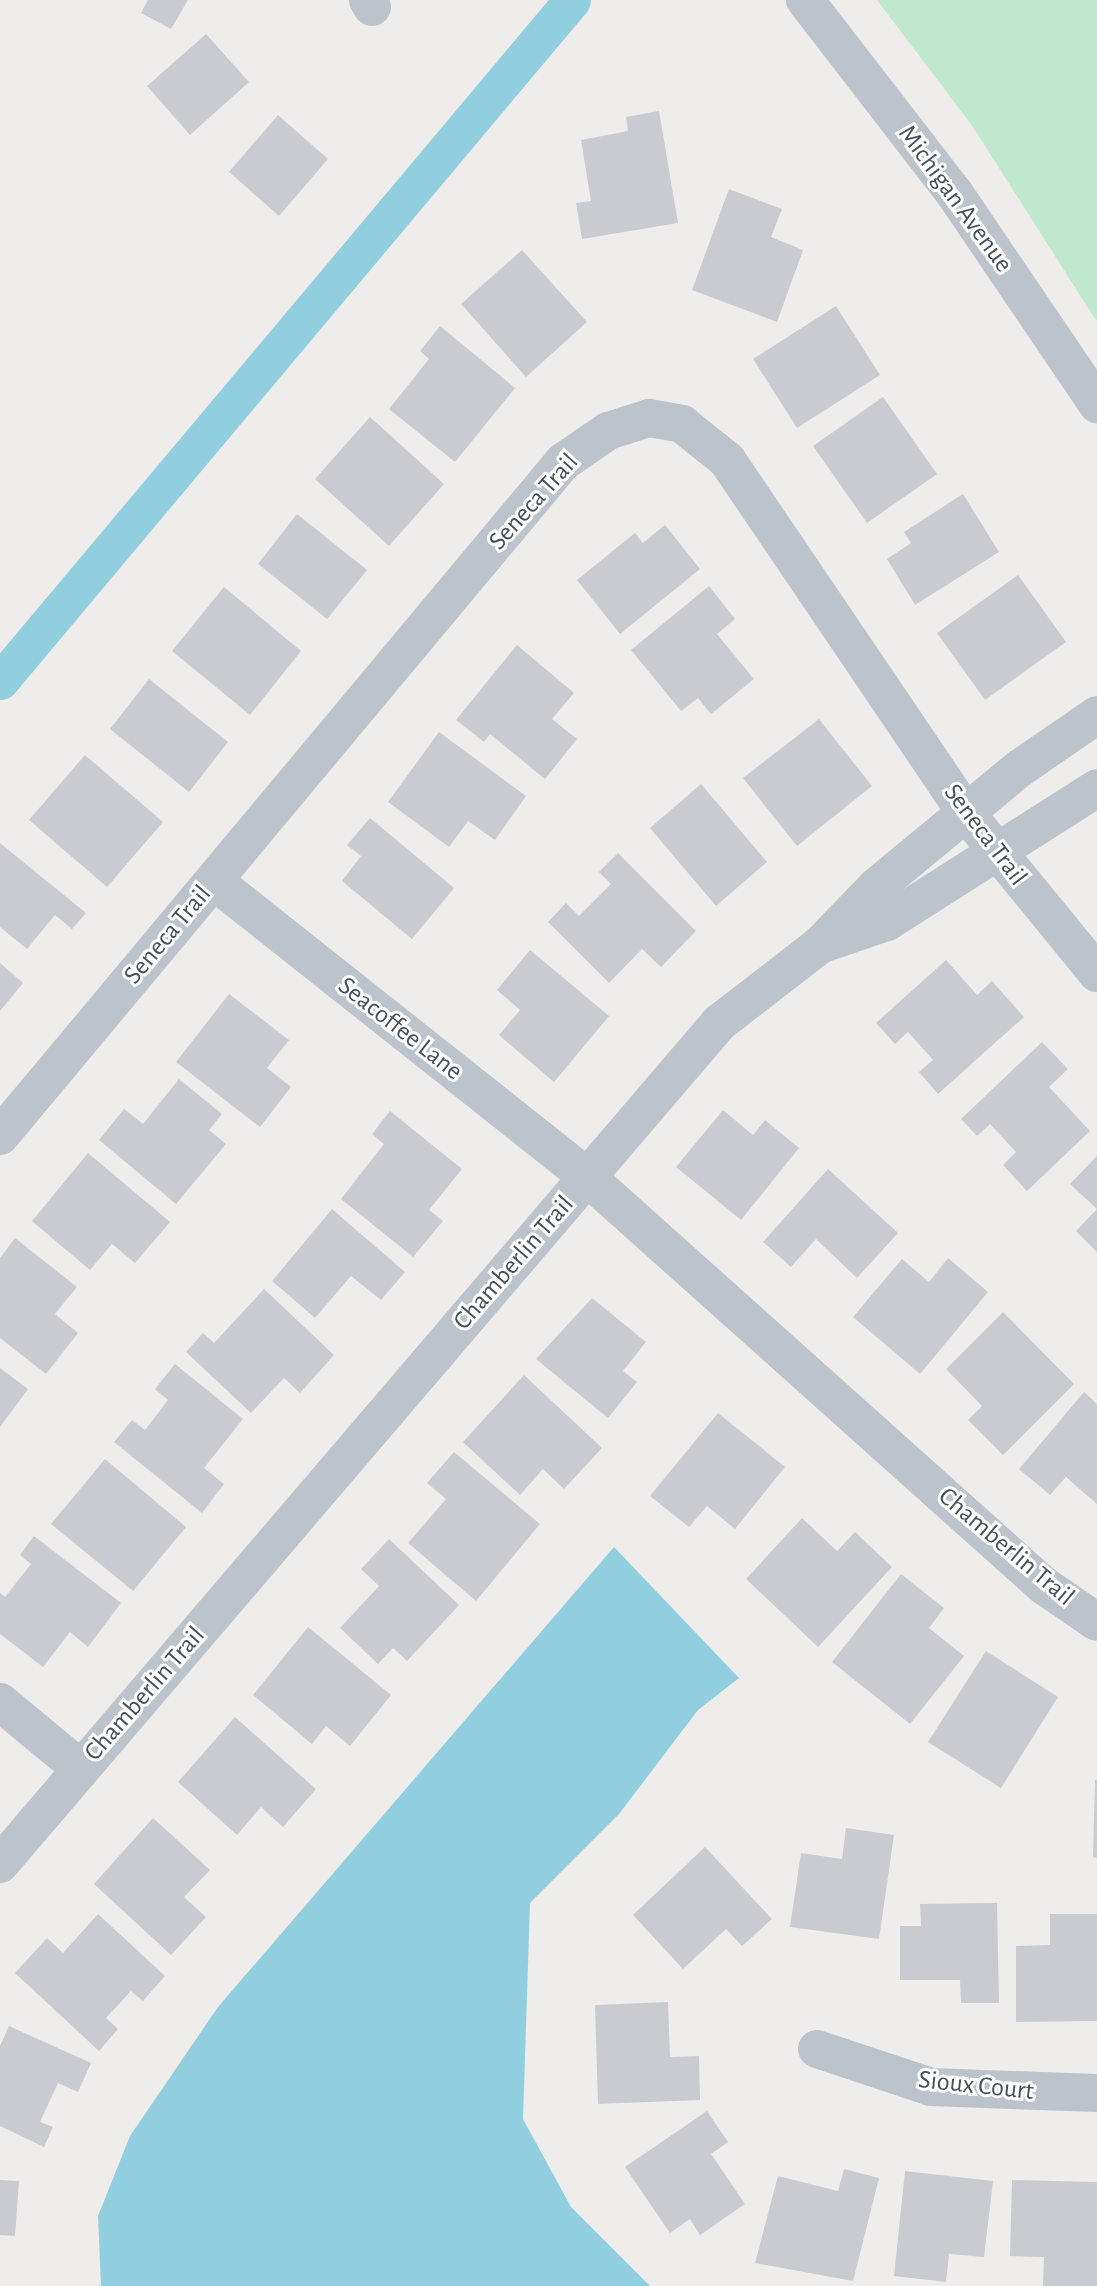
<!DOCTYPE html>
<html>
<head>
<meta charset="utf-8">
<style>
  body { margin:0 }
  #map { position:relative; width:1097px; height:2286px; overflow:hidden; background:#efecec; font-family:"Alegreya Sans",sans-serif }
  div>[style] { position:absolute }
  [style*='--x'] { left:calc(var(--x)*1px); top:calc(var(--y)*1px); width:calc(var(--w)*1px); rotate:calc(var(--a)*1deg) }
  .green>* { inset:0; background:#bfe8cf }
  .water>* { inset:0; background:#91cfe0 }
  .stream>* { height:10px; margin:-5px; padding:0 5px; transform-origin:5px; border-radius:5px; background:#91cfe0 }
  .canal>* { height:37px; margin:-18.5px; padding:0 18.5px; transform-origin:18.5px; border-radius:18.5px; background:#91cfe0 }
  .building>* { inset:0; background:#cacbd1 }
  .minor>* { height:38px; margin:-19px; padding:0 19px; transform-origin:19px; border-radius:19px; background:#bcc3ca }
  span { translate:-50% -50%; white-space:nowrap; text-align:center; line-height:1.15; -webkit-text-stroke:6px #fff; paint-order:stroke }
  .street-label { font-size:26px; color:#474f57 }
</style>
</head>
<body>
<div id="map">
  <div class="green">
    <div style="clip-path:polygon(877px 0,1097px 0,1097px 322px,973px 127px)"></div>
  </div>
  <div class="water">
    <div style="clip-path:polygon(614px 1547px,739px 1678px,698px 1710px,619px 1814px,530px 1903px,523px 2119px,571px 2207px,650px 2286px,101px 2286px,98px 2216px,130px 2136px,218px 2007px)"></div>
  </div>
  <div class="stream">
    <div style="--x:253;--y:362;--w:11;--a:49"></div>
  </div>
  <div class="canal">
    <div style="--x:0;--y:681;--w:889;--a:-49.97"></div>
  </div>
  <div class="building">
    <div style="clip-path:polygon(148px 0,188px 0,171px 29px,141px 13px)"></div>
    <div style="clip-path:polygon(206px 34px,249px 82px,190px 135px,147px 86px)"></div>
    <div style="clip-path:polygon(659px 111px,678px 223px,582px 239px,576px 203px,591px 201px,581px 140px,628px 131px,626px 117px)"></div>
    <div style="clip-path:polygon(278px 115px,328px 159px,279px 216px,229px 172px)"></div>
    <div style="clip-path:polygon(729px 189px,782px 209px,771px 237px,803px 250px,777px 322px,692px 290px)"></div>
    <div style="clip-path:polygon(522px 250px,587px 322px,526px 377px,461px 304px)"></div>
    <div style="clip-path:polygon(836px 306px,880px 375px,797px 428px,753px 359px)"></div>
    <div style="clip-path:polygon(440px 326px,515px 388px,455px 462px,389px 409px,429px 359px,420px 351px)"></div>
    <div style="clip-path:polygon(883px 397px,937px 474px,867px 523px,813px 446px)"></div>
    <div style="clip-path:polygon(370px 417px,444px 484px,389px 546px,315px 479px)"></div>
    <div style="clip-path:polygon(963px 494px,999px 552px,915px 605px,887px 559px,911px 543px,904px 532px)"></div>
    <div style="clip-path:polygon(297px 514px,367px 570px,327px 619px,258px 564px)"></div>
    <div style="clip-path:polygon(665px 525px,700px 569px,620px 634px,577px 580px,635px 533px,643px 543px)"></div>
    <div style="clip-path:polygon(1018px 575px,1066px 642px,985px 700px,937px 633px)"></div>
    <div style="clip-path:polygon(709px 586px,735px 619px,717px 634px,754px 679px,711px 714px,698px 698px,681px 711px,631px 650px)"></div>
    <div style="clip-path:polygon(224px 587px,301px 651px,250px 715px,172px 651px)"></div>
    <div style="clip-path:polygon(517px 645px,574px 693px,552px 719px,577px 739px,545px 779px,490px 734px,484px 742px,456px 720px)"></div>
    <div style="clip-path:polygon(149px 679px,228px 742px,189px 792px,110px 729px)"></div>
    <div style="clip-path:polygon(819px 719px,872px 786px,797px 846px,743px 778px)"></div>
    <div style="clip-path:polygon(439px 732px,526px 796px,495px 840px,468px 821px,449px 847px,388px 802px)"></div>
    <div style="clip-path:polygon(85px 755px,163px 822px,107px 887px,29px 820px)"></div>
    <div style="clip-path:polygon(701px 784px,767px 862px,716px 906px,650px 828px)"></div>
    <div style="clip-path:polygon(370px 818px,454px 888px,412px 939px,342px 881px,361px 856px,347px 845px)"></div>
    <div style="clip-path:polygon(0 843px,86px 913px,72px 929px,55px 915px,27px 949px,0 927px)"></div>
    <div style="clip-path:polygon(618px 853px,696px 931px,661px 967px,642px 949px,609px 983px,548px 922px,566px 903px,579px 916px,611px 884px,599px 872px)"></div>
    <div style="clip-path:polygon(530px 950px,609px 1016px,554px 1082px,499px 1035px,520px 1010px,497px 990px)"></div>
    <div style="clip-path:polygon(946px 960px,977px 995px,992px 981px,1024px 1017px,938px 1094px,919px 1072px,933px 1060px,908px 1032px,895px 1044px,876px 1023px)"></div>
    <div style="clip-path:polygon(0 963px,23px 983px,0 1011px)"></div>
    <div style="clip-path:polygon(229px 994px,289px 1040px,267px 1068px,291px 1087px,260px 1127px,176px 1062px)"></div>
    <div style="clip-path:polygon(1042px 1042px,1068px 1069px,1049px 1087px,1090px 1131px,1027px 1191px,1003px 1165px,1016px 1152px,990px 1124px,977px 1136px,961px 1119px)"></div>
    <div style="clip-path:polygon(179px 1079px,222px 1114px,209px 1130px,226px 1144px,176px 1204px,99px 1140px,124px 1109px,143px 1124px)"></div>
    <div style="clip-path:polygon(723px 1110px,753px 1135px,765px 1120px,799px 1148px,741px 1220px,676px 1167px)"></div>
    <div style="clip-path:polygon(390px 1111px,462px 1169px,429px 1210px,443px 1221px,413px 1257px,341px 1199px,384px 1144px,372px 1134px)"></div>
    <div style="clip-path:polygon(88px 1153px,170px 1222px,135px 1263px,112px 1244px,90px 1270px,32px 1221px)"></div>
    <div style="clip-path:polygon(1097px 1156px,1097px 1252px,1076px 1231px,1097px 1209px,1070px 1184px)"></div>
    <div style="clip-path:polygon(828px 1169px,898px 1233px,857px 1278px,816px 1239px,791px 1267px,763px 1242px)"></div>
    <div style="clip-path:polygon(332px 1209px,405px 1272px,381px 1300px,351px 1276px,315px 1318px,272px 1281px)"></div>
    <div style="clip-path:polygon(15px 1238px,77px 1287px,55px 1314px,78px 1333px,46px 1374px,0 1338px,0 1258px)"></div>
    <div style="clip-path:polygon(948px 1258px,988px 1292px,920px 1374px,853px 1317px,902px 1259px,929px 1282px)"></div>
    <div style="clip-path:polygon(264px 1289px,334px 1355px,300px 1393px,284px 1378px,251px 1413px,186px 1352px,203px 1333px,214px 1343px)"></div>
    <div style="clip-path:polygon(592px 1298px,646px 1342px,623px 1371px,637px 1382px,608px 1418px,536px 1359px)"></div>
    <div style="clip-path:polygon(1003px 1312px,1074px 1384px,1003px 1455px,968px 1420px,982px 1406px,946px 1369px)"></div>
    <div style="clip-path:polygon(175px 1364px,243px 1419px,204px 1468px,224px 1484px,202px 1513px,114px 1442px,132px 1420px,145px 1430px,168px 1400px,155px 1389px)"></div>
    <div style="clip-path:polygon(0 1368px,28px 1389px,0 1427px)"></div>
    <div style="clip-path:polygon(524px 1375px,602px 1448px,564px 1489px,543px 1469px,520px 1495px,463px 1442px)"></div>
    <div style="clip-path:polygon(1084px 1392px,1097px 1404px,1097px 1504px,1066px 1477px,1050px 1495px,1019px 1469px)"></div>
    <div style="clip-path:polygon(718px 1413px,785px 1467px,735px 1529px,707px 1506px,689px 1527px,650px 1496px)"></div>
    <div style="clip-path:polygon(454px 1452px,540px 1524px,476px 1601px,408px 1543px,446px 1499px,427px 1483px)"></div>
    <div style="clip-path:polygon(105px 1459px,186px 1527px,133px 1591px,51px 1524px)"></div>
    <div style="clip-path:polygon(802px 1518px,837px 1551px,855px 1532px,892px 1567px,818px 1647px,746px 1579px)"></div>
    <div style="clip-path:polygon(34px 1536px,121px 1603px,88px 1647px,70px 1632px,43px 1667px,0 1634px,0 1593px,5px 1597px,31px 1564px,20px 1555px)"></div>
    <div style="clip-path:polygon(389px 1539px,459px 1605px,407px 1661px,393px 1648px,378px 1664px,340px 1628px,379px 1586px,361px 1569px)"></div>
    <div style="clip-path:polygon(901px 1574px,944px 1608px,929px 1628px,964px 1656px,910px 1724px,832px 1662px)"></div>
    <div style="clip-path:polygon(308px 1627px,391px 1695px,350px 1746px,326px 1726px,312px 1744px,253px 1695px)"></div>
    <div style="clip-path:polygon(986px 1651px,1058px 1697px,1001px 1788px,928px 1742px)"></div>
    <div style="clip-path:polygon(235px 1717px,316px 1789px,283px 1827px,261px 1807px,237px 1835px,178px 1782px)"></div>
    <div style="clip-path:polygon(1095px 1780px,1097px 1780px,1097px 1858px,1093px 1857px)"></div>
    <div style="clip-path:polygon(153px 1818px,210px 1870px,184px 1897px,206px 1917px,171px 1955px,94px 1884px)"></div>
    <div style="clip-path:polygon(846px 1828px,894px 1835px,879px 1939px,790px 1927px,801px 1853px,842px 1859px)"></div>
    <div style="clip-path:polygon(705px 1847px,772px 1919px,742px 1946px,726px 1929px,683px 1969px,633px 1915px)"></div>
    <div style="clip-path:polygon(997px 1903px,999px 2003px,961px 2003px,960px 1980px,900px 1980px,900px 1926px,921px 1926px,920px 1904px)"></div>
    <div style="clip-path:polygon(98px 1914px,165px 1976px,143px 2001px,131px 1991px,106px 2018px,118px 2029px,99px 2051px,15px 1973px,47px 1938px,63px 1953px)"></div>
    <div style="clip-path:polygon(1050px 1914px,1097px 1914px,1097px 2021px,1016px 2022px,1016px 1946px,1050px 1945px)"></div>
    <div style="clip-path:polygon(668px 2002px,670px 2057px,699px 2056px,700px 2100px,598px 2104px,595px 2005px)"></div>
    <div style="clip-path:polygon(9px 2026px,91px 2063px,78px 2092px,58px 2083px,40px 2122px,53px 2127px,44px 2147px,0 2126px,0 2046px)"></div>
    <div style="clip-path:polygon(707px 2111px,728px 2142px,711px 2154px,745px 2204px,700px 2235px,690px 2219px,670px 2233px,625px 2167px)"></div>
    <div style="clip-path:polygon(844px 2169px,879px 2178px,853px 2281px,755px 2263px,778px 2176px,838px 2191px)"></div>
    <div style="clip-path:polygon(905px 2171px,993px 2181px,984px 2257px,949px 2254px,946px 2282px,894px 2276px)"></div>
    <div style="clip-path:polygon(0 2180px,19px 2181px,15px 2236px,0 2235px)"></div>
    <div style="clip-path:polygon(1012px 2180px,1097px 2182px,1097px 2286px,1043px 2286px,1044px 2257px,1010px 2256px)"></div>
  </div>
  <div class="minor">
    <div style="--x:368;--y:0;--w:8;--a:60"></div>
    <div style="--x:805;--y:0;--w:245;--a:52.3"></div>
    <div style="--x:955;--y:194;--w:254;--a:55.9"></div>
    <div style="--x:214;--y:881;--w:476;--a:38.4"></div>
    <div style="--x:587;--y:1177;--w:612;--a:41.82"></div>
    <div style="--x:1043;--y:1585;--w:65;--a:34.4"></div>
    <div style="--x:828;--y:942;--w:62;--a:-18.7"></div>
    <div style="--x:887;--y:922;--w:249;--a:-32.5"></div>
    <div style="--x:0;--y:1136;--w:878;--a:-50.13"></div>
    <div style="--x:563;--y:462;--w:55;--a:-34.6"></div>
    <div style="--x:608;--y:431;--w:43;--a:-17.6"></div>
    <div style="--x:649;--y:418;--w:34;--a:10"></div>
    <div style="--x:682;--y:424;--w:58;--a:38.7"></div>
    <div style="--x:727;--y:460;--w:426;--a:55.9"></div>
    <div style="--x:966;--y:813;--w:207;--a:50.7"></div>
    <div style="--x:0;--y:1702;--w:105;--a:39.6"></div>
    <div style="--x:0;--y:1864;--w:1106;--a:-49.47"></div>
    <div style="--x:719;--y:1023;--w:128;--a:-37.7"></div>
    <div style="--x:820;--y:945;--w:81;--a:-46"></div>
    <div style="--x:876;--y:887;--w:187;--a:-39.6"></div>
    <div style="--x:1020;--y:768;--w:93;--a:-34.5"></div>
    <div style="--x:817;--y:2049;--w:120;--a:18.4"></div>
    <div style="--x:931;--y:2087;--w:166;--a:2.1"></div>
  </div>
  <div class="street-label">
    <span style="left:955px;top:199px;rotate:54deg">Michigan Avenue</span>
    <span style="left:534px;top:502px;rotate:-48deg">Seneca Trail</span>
    <span style="left:985px;top:835px;rotate:53deg">Seneca Trail</span>
    <span style="left:168px;top:935px;rotate:-50deg">Seneca Trail</span>
    <span style="left:400px;top:1029px;rotate:38deg">Seacoffee Lane</span>
    <span style="left:514px;top:1263px;rotate:-49deg">Chamberlin Trail</span>
    <span style="left:1006px;top:1547px;rotate:40deg">Chamberlin Trail</span>
    <span style="left:145px;top:1694px;rotate:-49deg">Chamberlin Trail</span>
    <span style="left:976px;top:2086px;rotate:6deg">Sioux Court</span>
  </div>
</div>
</body>
</html>
